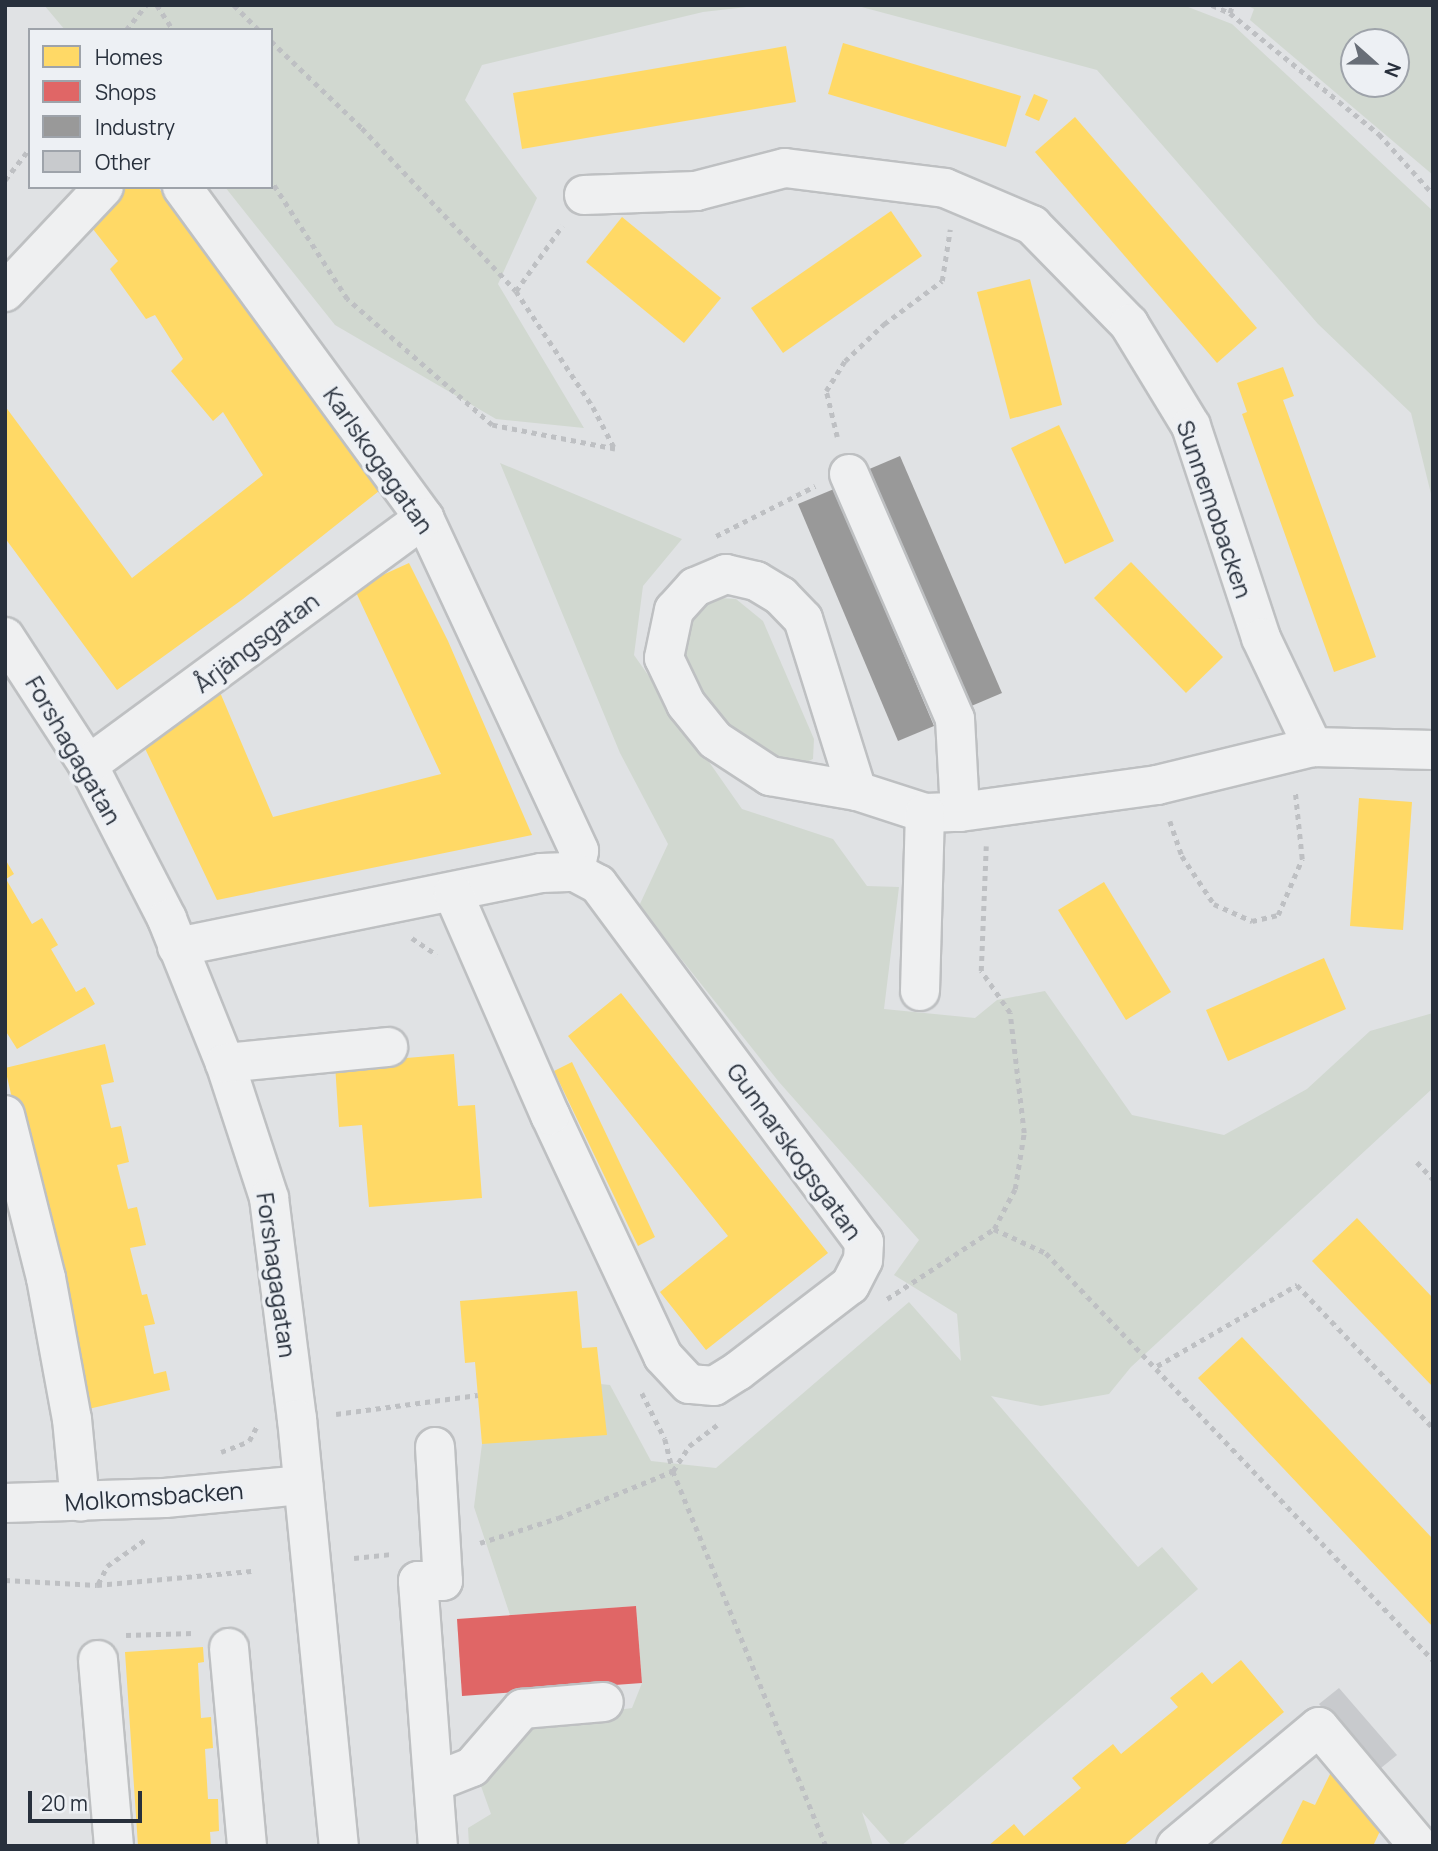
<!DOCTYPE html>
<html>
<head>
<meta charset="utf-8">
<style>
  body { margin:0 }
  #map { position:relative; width:1438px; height:1851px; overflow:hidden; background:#e0e2e4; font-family:Manrope,sans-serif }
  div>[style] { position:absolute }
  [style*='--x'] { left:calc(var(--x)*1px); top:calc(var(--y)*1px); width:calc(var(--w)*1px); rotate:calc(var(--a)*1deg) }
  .green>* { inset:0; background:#d1d8d0 }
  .homes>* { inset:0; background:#ffd966 }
  .shops>* { inset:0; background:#e06666 }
  .industry>* { inset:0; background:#999 }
  .building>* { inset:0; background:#c8cacd }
  .path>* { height:4.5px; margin-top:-2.25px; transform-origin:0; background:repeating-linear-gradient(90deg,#bec0c3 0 5px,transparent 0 10px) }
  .roads { filter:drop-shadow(2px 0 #bec0c2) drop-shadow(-2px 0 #bec0c2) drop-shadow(0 2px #bec0c2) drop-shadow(0 -2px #bec0c2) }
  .minor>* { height:38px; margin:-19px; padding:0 19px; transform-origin:19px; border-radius:19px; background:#eff0f1 }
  span { translate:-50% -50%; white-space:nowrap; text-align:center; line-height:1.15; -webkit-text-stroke:7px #edf0f4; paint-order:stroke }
  .street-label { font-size:24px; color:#28303c }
  .frame { position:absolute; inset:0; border:7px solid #28303c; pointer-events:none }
  .legend { position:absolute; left:28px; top:28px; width:245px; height:161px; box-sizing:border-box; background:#edf0f4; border:2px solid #9ea3aa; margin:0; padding:9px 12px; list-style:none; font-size:21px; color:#28303c }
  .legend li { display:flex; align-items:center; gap:14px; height:35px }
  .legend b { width:35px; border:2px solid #9ea3aa }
  .north { position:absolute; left:1340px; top:28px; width:70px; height:70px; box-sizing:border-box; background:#edf0f4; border:2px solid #9ea3aa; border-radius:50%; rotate:111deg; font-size:19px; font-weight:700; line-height:28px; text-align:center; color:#28303c }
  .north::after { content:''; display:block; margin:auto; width:24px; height:32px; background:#686e77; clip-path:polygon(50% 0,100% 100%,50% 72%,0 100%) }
  .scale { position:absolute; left:28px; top:1791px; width:114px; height:32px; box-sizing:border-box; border:4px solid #28303c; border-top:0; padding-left:9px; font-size:21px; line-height:24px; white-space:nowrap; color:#28303c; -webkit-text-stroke:5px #edf0f4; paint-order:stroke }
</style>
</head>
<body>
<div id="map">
  <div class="green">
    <div style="clip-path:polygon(44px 5px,764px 5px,703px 12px,482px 65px,465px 100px,537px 198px,498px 284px,584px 428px,496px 419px,335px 325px,225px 187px,271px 187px,271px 30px,65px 30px)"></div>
    <div style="clip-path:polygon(854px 5px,1183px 5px,1232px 24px,1433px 211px,1433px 502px,1411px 413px,1318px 324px,1097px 70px)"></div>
    <div style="clip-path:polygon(evenodd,1246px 5px,1433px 5px,1433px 175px,1250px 20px,1254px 9px,1246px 5px,1396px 42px,1396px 84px,1354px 84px,1354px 42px,1396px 42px)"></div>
    <div style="clip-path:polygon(500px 463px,682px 539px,643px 586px,634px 655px,742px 809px,833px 839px,867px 886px,899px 887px,884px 1009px,975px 1018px,997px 1000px,1045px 991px,1132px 1115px,1224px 1135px,1307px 1089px,1370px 1031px,1433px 1013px,1433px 1088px,1131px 1367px,1109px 1394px,1041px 1406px,991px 1396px,1138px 1567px,1162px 1547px,1198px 1589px,901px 1846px,892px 1846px,862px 1812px,873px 1846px,469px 1846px,468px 1828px,491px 1814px,477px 1775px,518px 1724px,632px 1708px,642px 1683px,636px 1606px,510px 1615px,474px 1507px,482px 1444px,600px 1384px,610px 1385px,651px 1461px,716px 1468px,909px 1302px,961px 1361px,957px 1314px,894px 1275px,919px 1240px,779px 1082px,639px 906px,668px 844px,620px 753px)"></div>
    <div style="clip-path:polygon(720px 598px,736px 599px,763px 621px,814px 739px,813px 759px,802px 764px,775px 757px,732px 734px,706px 703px,686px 655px,688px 624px,700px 608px)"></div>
  </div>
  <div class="homes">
    <div style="clip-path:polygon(843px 43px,1021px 96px,1006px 147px,828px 94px)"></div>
    <div style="clip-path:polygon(786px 46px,796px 102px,522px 149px,513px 93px)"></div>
    <div style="clip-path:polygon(1034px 94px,1048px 100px,1039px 121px,1025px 115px)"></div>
    <div style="clip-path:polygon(1075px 117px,1257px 328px,1217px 363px,1035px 152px)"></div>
    <div style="clip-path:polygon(123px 187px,158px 187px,379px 491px,243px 599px,117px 690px,5px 538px,5px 406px,132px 578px,263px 475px,223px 412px,213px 421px,171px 371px,183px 359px,155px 315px,146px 319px,110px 269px,118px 261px,89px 224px)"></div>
    <div style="clip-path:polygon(891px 211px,922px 256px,783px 353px,751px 308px)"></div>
    <div style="clip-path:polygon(622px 217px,721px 298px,684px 343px,586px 262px)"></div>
    <div style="clip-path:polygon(1030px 279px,1062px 405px,1010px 419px,977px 292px)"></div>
    <div style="clip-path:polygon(1283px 367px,1294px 396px,1283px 400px,1376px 657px,1334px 672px,1242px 414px,1247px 412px,1237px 383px)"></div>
    <div style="clip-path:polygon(1059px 425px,1114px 541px,1065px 564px,1011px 448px)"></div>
    <div style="clip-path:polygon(1131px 562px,1223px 657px,1186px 693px,1094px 598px)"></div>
    <div style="clip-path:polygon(409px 563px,448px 641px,532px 835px,217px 900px,141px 740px,219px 690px,273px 817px,441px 774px,354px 588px)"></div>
    <div style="clip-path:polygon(1359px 798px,1412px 802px,1403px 930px,1350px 926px)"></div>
    <div style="clip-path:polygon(5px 859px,14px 874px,6px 879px,32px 924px,42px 918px,58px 945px,51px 949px,76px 992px,85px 987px,95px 1004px,17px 1049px,5px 1030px)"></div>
    <div style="clip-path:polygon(1104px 882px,1171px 992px,1126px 1020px,1058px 910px)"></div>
    <div style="clip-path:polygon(1324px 958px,1346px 1009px,1228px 1061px,1206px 1010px)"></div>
    <div style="clip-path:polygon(621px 993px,828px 1253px,706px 1350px,660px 1292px,728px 1236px,568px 1036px)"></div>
    <div style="clip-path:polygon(105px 1044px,114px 1082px,101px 1085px,111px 1128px,121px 1126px,129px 1162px,117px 1165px,128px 1209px,137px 1207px,146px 1245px,130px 1248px,142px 1295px,147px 1294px,155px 1324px,144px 1326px,154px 1374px,166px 1371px,170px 1390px,84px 1410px,5px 1068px)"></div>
    <div style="clip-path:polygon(454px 1054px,458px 1106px,475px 1105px,482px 1198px,369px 1207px,362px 1125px,339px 1127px,335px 1064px)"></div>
    <div style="clip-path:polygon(572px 1062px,655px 1237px,638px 1246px,554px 1071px)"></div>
    <div style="clip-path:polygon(1357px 1218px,1433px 1298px,1433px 1387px,1312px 1261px)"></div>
    <div style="clip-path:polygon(577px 1291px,582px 1348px,597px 1347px,607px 1435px,482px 1444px,475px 1362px,465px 1363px,460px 1301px)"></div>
    <div style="clip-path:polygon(1242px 1337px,1433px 1539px,1433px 1627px,1198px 1378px)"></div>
    <div style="clip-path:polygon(203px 1647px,204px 1662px,198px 1663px,201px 1718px,211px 1717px,213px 1748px,205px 1749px,208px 1799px,218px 1799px,219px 1831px,210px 1832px,211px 1846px,138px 1846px,125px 1652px)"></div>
    <div style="clip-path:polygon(1241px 1660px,1284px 1712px,1123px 1846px,988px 1846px,1014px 1824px,1024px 1836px,1081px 1788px,1072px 1778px,1113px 1744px,1121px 1754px,1178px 1707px,1170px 1698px,1202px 1672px,1212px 1684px)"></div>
    <div style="clip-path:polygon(1332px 1770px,1381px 1829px,1373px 1846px,1280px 1846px,1303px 1800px,1315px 1805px)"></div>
  </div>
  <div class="shops">
    <div style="clip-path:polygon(636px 1606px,642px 1683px,462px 1696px,457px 1619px)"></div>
  </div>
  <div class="industry">
    <div style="clip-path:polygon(900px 456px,1002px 693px,969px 707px,867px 470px)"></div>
    <div style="clip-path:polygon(834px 489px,934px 726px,898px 741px,798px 504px)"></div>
  </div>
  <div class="building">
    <div style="clip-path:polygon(1339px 1688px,1397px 1755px,1376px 1772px,1319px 1704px)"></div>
  </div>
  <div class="path">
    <div style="--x:157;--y:5;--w:30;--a:57"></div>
    <div style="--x:234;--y:5;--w:35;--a:45"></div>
    <div style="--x:1212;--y:5;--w:20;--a:24"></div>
    <div style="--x:1230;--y:13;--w:192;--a:39.1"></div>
    <div style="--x:1379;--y:134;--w:81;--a:48"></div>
    <div style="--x:1230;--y:13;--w:8;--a:-76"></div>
    <div style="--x:126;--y:30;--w:32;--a:-51"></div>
    <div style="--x:271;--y:41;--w:126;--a:43.7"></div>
    <div style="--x:362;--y:128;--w:224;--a:46.6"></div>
    <div style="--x:516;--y:291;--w:139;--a:56.4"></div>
    <div style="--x:593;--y:407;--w:47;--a:62.4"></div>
    <div style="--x:615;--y:449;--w:125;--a:-169"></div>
    <div style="--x:492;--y:425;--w:192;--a:-139"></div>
    <div style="--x:347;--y:299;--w:140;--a:-122.8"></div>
    <div style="--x:5;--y:180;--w:41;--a:-52"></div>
    <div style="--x:516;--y:291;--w:80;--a:-54.7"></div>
    <div style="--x:837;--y:437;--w:47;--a:-103.4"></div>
    <div style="--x:826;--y:391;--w:36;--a:-58"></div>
    <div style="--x:845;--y:361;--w:54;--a:-43.5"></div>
    <div style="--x:884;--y:324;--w:72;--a:-36.6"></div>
    <div style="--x:942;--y:281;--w:52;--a:-81.1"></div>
    <div style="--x:716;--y:536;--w:111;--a:-26.8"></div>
    <div style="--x:1170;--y:821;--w:37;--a:71"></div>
    <div style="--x:1182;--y:856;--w:58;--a:56.3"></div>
    <div style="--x:1214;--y:904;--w:42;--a:24.1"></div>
    <div style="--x:1252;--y:921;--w:27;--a:-13"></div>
    <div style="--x:1278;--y:915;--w:61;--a:-66.8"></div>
    <div style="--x:1302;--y:859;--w:68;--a:-95.9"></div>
    <div style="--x:412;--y:938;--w:30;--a:34"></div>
    <div style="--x:1417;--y:1162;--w:23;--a:47"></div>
    <div style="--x:994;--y:1229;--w:57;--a:24.8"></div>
    <div style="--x:1046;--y:1253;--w:562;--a:46.44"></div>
    <div style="--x:887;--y:1299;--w:128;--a:-33.2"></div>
    <div style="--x:994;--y:1229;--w:45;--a:-62.3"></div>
    <div style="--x:1015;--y:1189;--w:57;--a:-80.9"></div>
    <div style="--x:1024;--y:1133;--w:121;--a:-96.7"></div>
    <div style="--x:1010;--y:1013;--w:51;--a:-124.6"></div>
    <div style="--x:981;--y:971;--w:125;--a:-87.7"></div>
    <div style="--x:1157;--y:1366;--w:162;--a:-30.1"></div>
    <div style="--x:1297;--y:1285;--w:197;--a:46.4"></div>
    <div style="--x:642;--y:1393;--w:51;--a:63.4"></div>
    <div style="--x:665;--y:1439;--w:33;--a:76"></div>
    <div style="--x:673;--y:1471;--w:405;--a:67.8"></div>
    <div style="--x:336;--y:1414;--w:143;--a:-7.6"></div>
    <div style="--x:221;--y:1452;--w:30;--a:-21"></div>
    <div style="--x:249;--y:1441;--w:17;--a:-62"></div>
    <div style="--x:480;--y:1543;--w:82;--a:-17.8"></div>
    <div style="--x:558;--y:1518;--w:124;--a:-22.2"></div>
    <div style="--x:673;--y:1471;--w:30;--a:-57"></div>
    <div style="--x:689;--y:1446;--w:35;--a:-37"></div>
    <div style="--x:354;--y:1558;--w:37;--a:-6"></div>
    <div style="--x:5;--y:1580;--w:92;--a:3.1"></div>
    <div style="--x:97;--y:1585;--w:155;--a:-5.2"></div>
    <div style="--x:98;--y:1584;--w:20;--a:-63"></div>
    <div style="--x:107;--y:1566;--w:47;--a:-34.7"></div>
    <div style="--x:126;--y:1635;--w:68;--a:-1.7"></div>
  </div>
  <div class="roads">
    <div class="minor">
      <div style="--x:182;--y:187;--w:410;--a:53.8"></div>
      <div style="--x:424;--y:518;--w:367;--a:65"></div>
      <div style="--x:579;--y:851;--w:21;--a:101"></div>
      <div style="--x:584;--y:195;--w:112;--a:-2"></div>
      <div style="--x:696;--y:191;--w:92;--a:-14.5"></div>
      <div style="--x:785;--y:168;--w:161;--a:7.1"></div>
      <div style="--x:945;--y:188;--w:95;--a:23"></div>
      <div style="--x:1032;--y:225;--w:139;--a:45.6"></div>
      <div style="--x:1129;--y:324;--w:119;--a:58.7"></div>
      <div style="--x:1191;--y:426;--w:223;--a:71.7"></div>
      <div style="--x:1261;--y:638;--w:121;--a:64.5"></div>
      <div style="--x:5;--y:292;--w:144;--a:-46.7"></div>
      <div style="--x:849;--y:474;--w:267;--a:66.6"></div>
      <div style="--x:955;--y:719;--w:93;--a:86.9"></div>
      <div style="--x:5;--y:637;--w:153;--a:57"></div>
      <div style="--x:88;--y:765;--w:173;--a:62.8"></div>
      <div style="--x:167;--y:919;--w:155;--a:68.1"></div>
      <div style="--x:225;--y:1063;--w:142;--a:71.9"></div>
      <div style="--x:269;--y:1198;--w:223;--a:82.8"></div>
      <div style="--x:297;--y:1419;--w:429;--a:84.4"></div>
      <div style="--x:88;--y:765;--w:417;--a:-36.3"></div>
      <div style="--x:857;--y:791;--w:180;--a:-107.4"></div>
      <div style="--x:803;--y:619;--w:32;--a:-134"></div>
      <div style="--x:781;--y:596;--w:29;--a:-149"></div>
      <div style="--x:756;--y:581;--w:31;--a:-167"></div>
      <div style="--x:726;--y:574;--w:34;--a:157"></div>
      <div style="--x:695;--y:587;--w:31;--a:132"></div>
      <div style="--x:674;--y:610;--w:49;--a:101.8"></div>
      <div style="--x:664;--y:658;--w:51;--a:64.4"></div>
      <div style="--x:686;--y:704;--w:46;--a:51.1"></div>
      <div style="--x:715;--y:740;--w:66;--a:33.2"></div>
      <div style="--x:770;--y:776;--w:88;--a:9.8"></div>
      <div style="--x:857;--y:791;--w:71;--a:17.9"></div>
      <div style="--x:925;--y:813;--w:35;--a:-2"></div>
      <div style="--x:960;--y:812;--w:199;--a:-7.8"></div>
      <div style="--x:1157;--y:785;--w:161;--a:-13.7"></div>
      <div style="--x:1313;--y:747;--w:120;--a:1.4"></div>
      <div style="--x:177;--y:947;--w:371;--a:-11.5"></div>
      <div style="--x:541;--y:873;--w:34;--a:-2"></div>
      <div style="--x:575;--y:872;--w:26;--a:28"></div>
      <div style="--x:598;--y:884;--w:446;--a:53.4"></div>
      <div style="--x:864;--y:1242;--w:18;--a:93"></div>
      <div style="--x:863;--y:1260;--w:28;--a:117"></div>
      <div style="--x:850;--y:1285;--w:141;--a:142.5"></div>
      <div style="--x:738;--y:1371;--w:28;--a:148"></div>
      <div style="--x:714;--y:1386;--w:25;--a:-175"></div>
      <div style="--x:689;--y:1384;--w:38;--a:-133"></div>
      <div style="--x:663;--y:1356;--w:266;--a:-115.1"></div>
      <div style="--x:550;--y:1115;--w:242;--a:-113.6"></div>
      <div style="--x:920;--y:991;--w:178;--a:-88.4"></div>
      <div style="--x:225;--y:1063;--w:164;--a:-5.6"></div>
      <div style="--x:5;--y:1115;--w:168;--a:75.9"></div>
      <div style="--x:46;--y:1278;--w:143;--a:79.6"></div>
      <div style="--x:72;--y:1419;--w:83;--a:84.5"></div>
      <div style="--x:435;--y:1447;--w:134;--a:86.6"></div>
      <div style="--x:443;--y:1581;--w:25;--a:180"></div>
      <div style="--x:418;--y:1581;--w:266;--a:85.7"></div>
      <div style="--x:5;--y:1503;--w:160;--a:-1.8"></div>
      <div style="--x:165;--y:1498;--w:139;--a:-5.4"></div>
      <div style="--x:229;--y:1648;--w:199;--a:84.8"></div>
      <div style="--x:98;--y:1660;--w:187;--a:85.1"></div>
      <div style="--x:434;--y:1782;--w:41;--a:-21.5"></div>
      <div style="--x:472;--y:1767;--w:77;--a:-49.2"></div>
      <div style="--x:522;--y:1709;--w:82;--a:-4.9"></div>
      <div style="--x:1176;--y:1846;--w:186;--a:-39.8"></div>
      <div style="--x:1319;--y:1727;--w:155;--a:50"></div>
    </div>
  </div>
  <div class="street-label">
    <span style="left:379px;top:460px;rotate:55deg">Karlskogagatan</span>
    <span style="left:1215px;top:509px;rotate:71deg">Sunnemobacken</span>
    <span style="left:256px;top:642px;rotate:-37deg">Årjängsgatan</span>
    <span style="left:74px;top:750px;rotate:60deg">Forshagagatan</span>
    <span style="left:795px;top:1151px;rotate:54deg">Gunnarskogsgatan</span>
    <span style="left:277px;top:1275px;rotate:82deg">Forshagagatan</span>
    <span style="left:154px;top:1496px;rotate:-4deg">Molkomsbacken</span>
  </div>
  <div class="frame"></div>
  <ul class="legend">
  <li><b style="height:19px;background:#ffd966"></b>Homes</li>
  <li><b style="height:19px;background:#e06666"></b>Shops</li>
  <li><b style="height:19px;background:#999"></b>Industry</li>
  <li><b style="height:19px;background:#c8cacd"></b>Other</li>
  </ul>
  <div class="north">N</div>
  <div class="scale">20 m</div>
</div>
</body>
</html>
